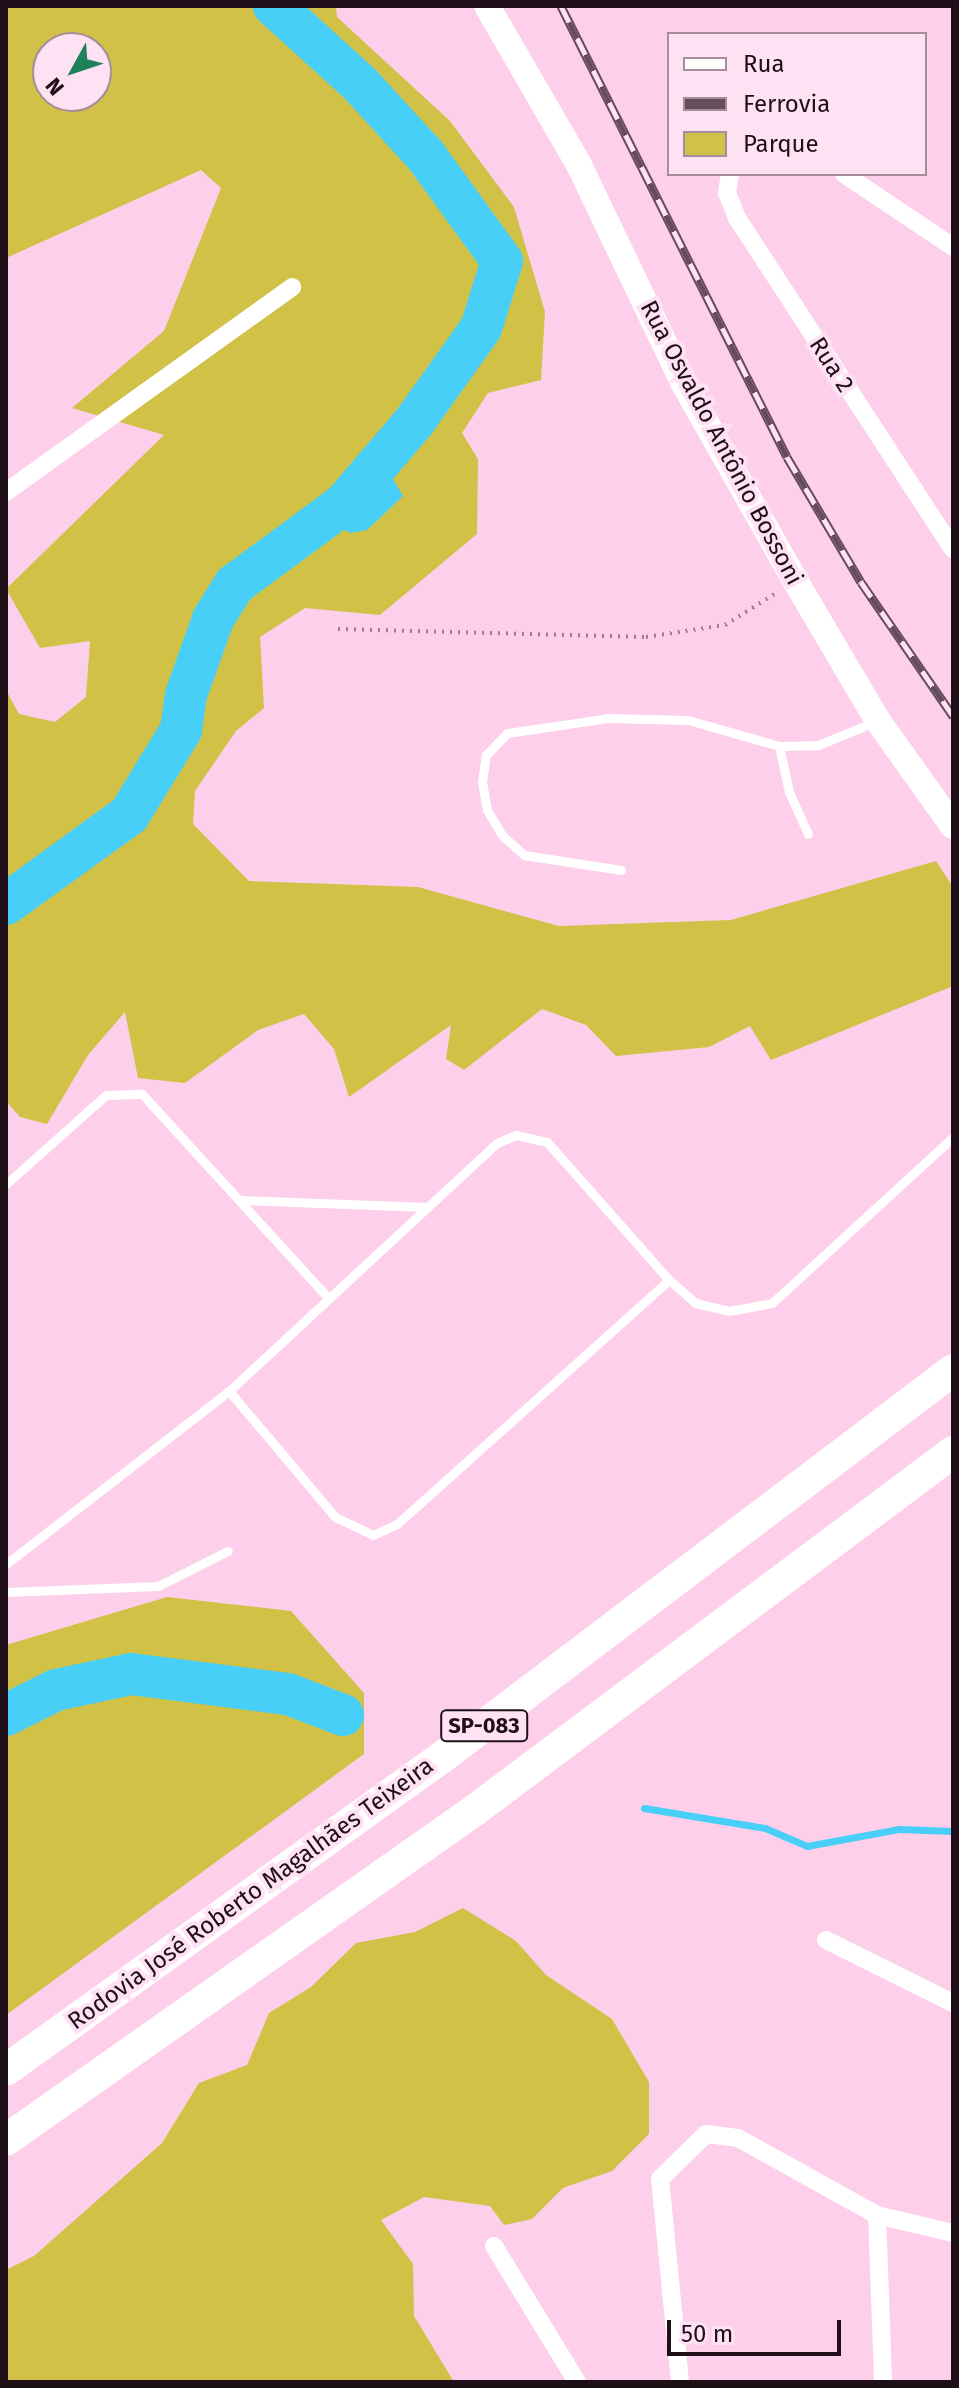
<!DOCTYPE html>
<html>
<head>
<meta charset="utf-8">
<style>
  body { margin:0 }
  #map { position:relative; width:959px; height:2388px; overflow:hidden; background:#fdcfea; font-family:"Fira Sans",sans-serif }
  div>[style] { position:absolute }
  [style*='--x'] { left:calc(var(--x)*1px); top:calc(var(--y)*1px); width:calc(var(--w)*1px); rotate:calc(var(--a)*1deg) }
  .green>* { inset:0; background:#d1c147 }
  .water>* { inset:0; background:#47cff8 }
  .stream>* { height:7px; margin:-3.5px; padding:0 3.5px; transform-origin:3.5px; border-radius:3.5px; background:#47cff8 }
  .river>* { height:42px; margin:-21px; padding:0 21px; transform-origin:21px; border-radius:21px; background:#47cff8 }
  .path>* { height:4px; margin-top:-2px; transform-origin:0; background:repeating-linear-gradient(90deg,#9f7e92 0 2px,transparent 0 8px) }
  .lane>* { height:9px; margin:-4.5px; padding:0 4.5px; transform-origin:4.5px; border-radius:4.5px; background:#fff }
  .street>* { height:18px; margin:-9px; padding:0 9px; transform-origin:9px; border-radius:9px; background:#fff }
  .secondary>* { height:26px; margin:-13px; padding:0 13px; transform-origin:13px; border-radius:13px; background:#fff }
  .highway>* { height:32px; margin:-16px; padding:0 16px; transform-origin:16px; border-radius:16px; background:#fff }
  .rail>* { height:9px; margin-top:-4.5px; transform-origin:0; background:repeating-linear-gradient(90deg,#fee2f3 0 18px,#644c5a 0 36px); box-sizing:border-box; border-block:2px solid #644c5a }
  span { translate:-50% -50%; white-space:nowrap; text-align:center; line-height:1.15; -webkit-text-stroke:8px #fee2f3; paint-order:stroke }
  .shield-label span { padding:2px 6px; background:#fee2f3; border:2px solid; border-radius:6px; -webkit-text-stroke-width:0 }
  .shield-label { font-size:22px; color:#1e0f18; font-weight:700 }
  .street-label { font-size:24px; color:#1e0f18 }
  .frame { position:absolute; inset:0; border:8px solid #1e0f18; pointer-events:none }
  .legend { position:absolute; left:667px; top:32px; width:260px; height:144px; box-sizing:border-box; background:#fee2f3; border:2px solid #a48e9b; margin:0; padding:10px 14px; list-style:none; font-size:24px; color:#1e0f18 }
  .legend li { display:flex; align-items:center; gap:16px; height:40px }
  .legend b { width:40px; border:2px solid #a48e9b }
  .north { position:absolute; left:32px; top:32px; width:80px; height:80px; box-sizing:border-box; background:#fee2f3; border:2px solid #a48e9b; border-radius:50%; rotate:230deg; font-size:22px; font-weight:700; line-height:32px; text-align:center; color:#1e0f18 }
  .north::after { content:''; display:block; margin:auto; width:28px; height:36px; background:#1f815a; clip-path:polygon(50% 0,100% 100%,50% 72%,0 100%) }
  .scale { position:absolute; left:667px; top:2320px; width:174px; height:36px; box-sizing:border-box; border:4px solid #1e0f18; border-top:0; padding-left:10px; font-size:24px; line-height:28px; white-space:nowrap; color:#1e0f18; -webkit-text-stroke:6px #fee2f3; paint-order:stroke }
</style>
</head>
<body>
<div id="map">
  <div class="green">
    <div style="clip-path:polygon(evenodd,6px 6px,336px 6px,337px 17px,450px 121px,514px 207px,545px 312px,541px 380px,488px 393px,462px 433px,478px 459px,477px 534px,380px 615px,305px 608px,260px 637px,264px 708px,236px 731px,195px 791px,193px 824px,249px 881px,418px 887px,559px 926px,731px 920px,936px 861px,953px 887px,953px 986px,771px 1060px,750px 1026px,709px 1047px,616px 1056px,586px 1025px,542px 1009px,464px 1070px,446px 1059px,451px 1025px,349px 1097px,334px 1049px,304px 1014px,258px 1030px,185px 1083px,138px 1078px,125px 1012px,88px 1055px,47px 1124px,20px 1117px,6px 1101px,6px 690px,19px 714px,55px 722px,86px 697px,90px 641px,40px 648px,6px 589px,164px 435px,72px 408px,164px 331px,221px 188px,201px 170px,6px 258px,6px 6px,48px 48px,96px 48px,96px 96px,48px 96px,48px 48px)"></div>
    <div style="clip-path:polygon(167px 1597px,291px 1611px,364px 1693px,364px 1754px,6px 2015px,6px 1645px)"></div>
    <div style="clip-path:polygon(463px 1908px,516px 1941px,546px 1975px,612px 2019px,649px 2082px,649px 2134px,612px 2171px,563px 2188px,532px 2219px,504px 2225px,490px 2206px,424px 2197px,381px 2220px,413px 2264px,414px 2316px,454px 2382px,6px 2382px,6px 2270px,34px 2256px,162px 2143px,199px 2083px,247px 2065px,269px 2013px,311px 1987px,356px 1943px,415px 1932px)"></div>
  </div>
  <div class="water">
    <div style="clip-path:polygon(393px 479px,403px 496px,367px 530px,351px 533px,333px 525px)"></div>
  </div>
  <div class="stream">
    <div style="--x:644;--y:1808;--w:123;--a:9.4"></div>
    <div style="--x:765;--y:1828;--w:46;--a:23.2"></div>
    <div style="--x:807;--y:1846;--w:94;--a:-10.5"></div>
    <div style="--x:899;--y:1829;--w:54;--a:2.1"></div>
  </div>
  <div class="river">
    <div style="--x:6;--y:904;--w:152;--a:-35.9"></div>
    <div style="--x:129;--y:815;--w:100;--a:-58.5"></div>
    <div style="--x:181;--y:730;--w:35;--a:-82"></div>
    <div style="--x:186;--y:695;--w:81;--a:-70.4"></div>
    <div style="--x:213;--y:619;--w:40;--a:-58"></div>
    <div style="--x:234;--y:585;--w:137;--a:-36.4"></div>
    <div style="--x:344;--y:504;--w:108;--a:-49.5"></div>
    <div style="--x:414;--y:422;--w:115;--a:-54.5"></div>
    <div style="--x:481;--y:328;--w:70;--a:-72.6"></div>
    <div style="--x:502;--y:261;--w:130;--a:-125.9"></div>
    <div style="--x:426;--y:156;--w:99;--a:-132.5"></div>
    <div style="--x:359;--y:83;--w:115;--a:-137.8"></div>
    <div style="--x:6;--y:1715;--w:56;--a:-26.6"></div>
    <div style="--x:56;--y:1690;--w:77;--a:-12"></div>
    <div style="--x:131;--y:1674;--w:158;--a:7.3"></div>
    <div style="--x:288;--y:1694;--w:59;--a:20.9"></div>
  </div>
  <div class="path">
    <div style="--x:338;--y:629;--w:308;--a:1.5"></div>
    <div style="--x:646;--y:637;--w:80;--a:-8.6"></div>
    <div style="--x:725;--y:625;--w:60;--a:-32.1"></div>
  </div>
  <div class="lane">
    <div style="--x:779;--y:746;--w:47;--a:77.7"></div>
    <div style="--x:789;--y:792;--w:46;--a:65.7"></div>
    <div style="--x:621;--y:870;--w:98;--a:-171.2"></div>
    <div style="--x:524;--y:855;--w:30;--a:-138"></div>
    <div style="--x:502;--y:835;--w:29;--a:-121"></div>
    <div style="--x:487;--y:810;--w:28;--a:-100"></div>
    <div style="--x:482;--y:782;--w:27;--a:-82"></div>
    <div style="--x:486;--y:755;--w:30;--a:-46"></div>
    <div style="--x:507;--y:733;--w:102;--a:-8.4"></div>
    <div style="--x:608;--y:718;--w:80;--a:1.4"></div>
    <div style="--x:688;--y:720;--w:95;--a:15.9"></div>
    <div style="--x:779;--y:746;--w:39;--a:-1"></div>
    <div style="--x:818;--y:745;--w:61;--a:-22"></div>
    <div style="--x:6;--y:1184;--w:134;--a:-41.7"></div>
    <div style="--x:106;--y:1095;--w:36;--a:-2"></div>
    <div style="--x:142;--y:1094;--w:276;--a:47.6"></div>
    <div style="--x:239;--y:1200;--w:188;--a:2.1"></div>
    <div style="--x:229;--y:1391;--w:165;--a:49.9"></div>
    <div style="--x:335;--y:1517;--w:42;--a:25.3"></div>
    <div style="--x:373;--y:1535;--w:26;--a:-25"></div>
    <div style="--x:397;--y:1524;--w:365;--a:-41.9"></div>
    <div style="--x:6;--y:1564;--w:282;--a:-37.8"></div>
    <div style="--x:229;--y:1391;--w:365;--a:-42.8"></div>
    <div style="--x:497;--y:1143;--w:21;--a:-23"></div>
    <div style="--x:516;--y:1135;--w:32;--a:13"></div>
    <div style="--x:547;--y:1142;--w:184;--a:48.5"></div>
    <div style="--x:669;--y:1280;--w:35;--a:41"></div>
    <div style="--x:695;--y:1303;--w:35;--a:13"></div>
    <div style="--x:729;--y:1311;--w:44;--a:-10.5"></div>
    <div style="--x:772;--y:1303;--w:246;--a:-42.5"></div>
    <div style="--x:6;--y:1592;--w:152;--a:-2.3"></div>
    <div style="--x:158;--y:1586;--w:78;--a:-26.6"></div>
  </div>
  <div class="street">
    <div style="--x:730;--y:174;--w:19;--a:99"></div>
    <div style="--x:727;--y:193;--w:27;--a:68"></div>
    <div style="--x:737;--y:218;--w:395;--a:56.9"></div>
    <div style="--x:844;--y:174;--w:131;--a:33.8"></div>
    <div style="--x:6;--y:492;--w:352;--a:-35.6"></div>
    <div style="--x:826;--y:1940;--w:142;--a:26.4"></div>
    <div style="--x:877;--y:2215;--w:167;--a:87.9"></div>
    <div style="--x:494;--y:2246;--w:159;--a:58.6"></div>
    <div style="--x:680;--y:2382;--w:204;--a:-95.6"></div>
    <div style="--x:660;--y:2179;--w:64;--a:-44.4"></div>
    <div style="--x:706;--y:2134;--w:32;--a:7"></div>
    <div style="--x:738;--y:2138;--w:159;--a:29"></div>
    <div style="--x:877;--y:2215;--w:78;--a:13.3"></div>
  </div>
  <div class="secondary">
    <div style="--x:487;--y:6;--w:184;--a:59.9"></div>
    <div style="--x:579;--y:165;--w:243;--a:64.4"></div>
    <div style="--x:684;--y:384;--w:227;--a:60.5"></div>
    <div style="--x:796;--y:582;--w:161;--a:59.5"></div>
    <div style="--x:878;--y:721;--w:129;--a:54.5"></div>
  </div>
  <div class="highway">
    <div style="--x:6;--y:2070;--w:540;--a:-35.66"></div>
    <div style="--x:445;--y:1755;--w:637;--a:-37.16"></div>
    <div style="--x:6;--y:2140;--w:573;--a:-35.13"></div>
    <div style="--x:475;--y:1810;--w:597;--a:-36.83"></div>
  </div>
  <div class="rail">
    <div style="--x:561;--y:6;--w:504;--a:63.38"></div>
    <div style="--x:787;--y:457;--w:145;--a:59.4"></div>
    <div style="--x:861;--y:582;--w:163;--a:55.5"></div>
  </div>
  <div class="shield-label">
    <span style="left:484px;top:1726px">SP-083</span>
  </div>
  <div class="street-label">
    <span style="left:831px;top:365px;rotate:57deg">Rua 2</span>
    <span style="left:721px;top:443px;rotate:62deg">Rua Osvaldo Antônio Bossoni</span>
    <span style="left:251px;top:1894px;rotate:-36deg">Rodovia José Roberto Magalhães Teixeira</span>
  </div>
  <div class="frame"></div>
  <ul class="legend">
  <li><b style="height:10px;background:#fff"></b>Rua</li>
  <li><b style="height:10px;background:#644c5a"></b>Ferrovia</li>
  <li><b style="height:22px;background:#d1c147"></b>Parque</li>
  </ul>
  <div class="north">N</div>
  <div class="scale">50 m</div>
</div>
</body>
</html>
